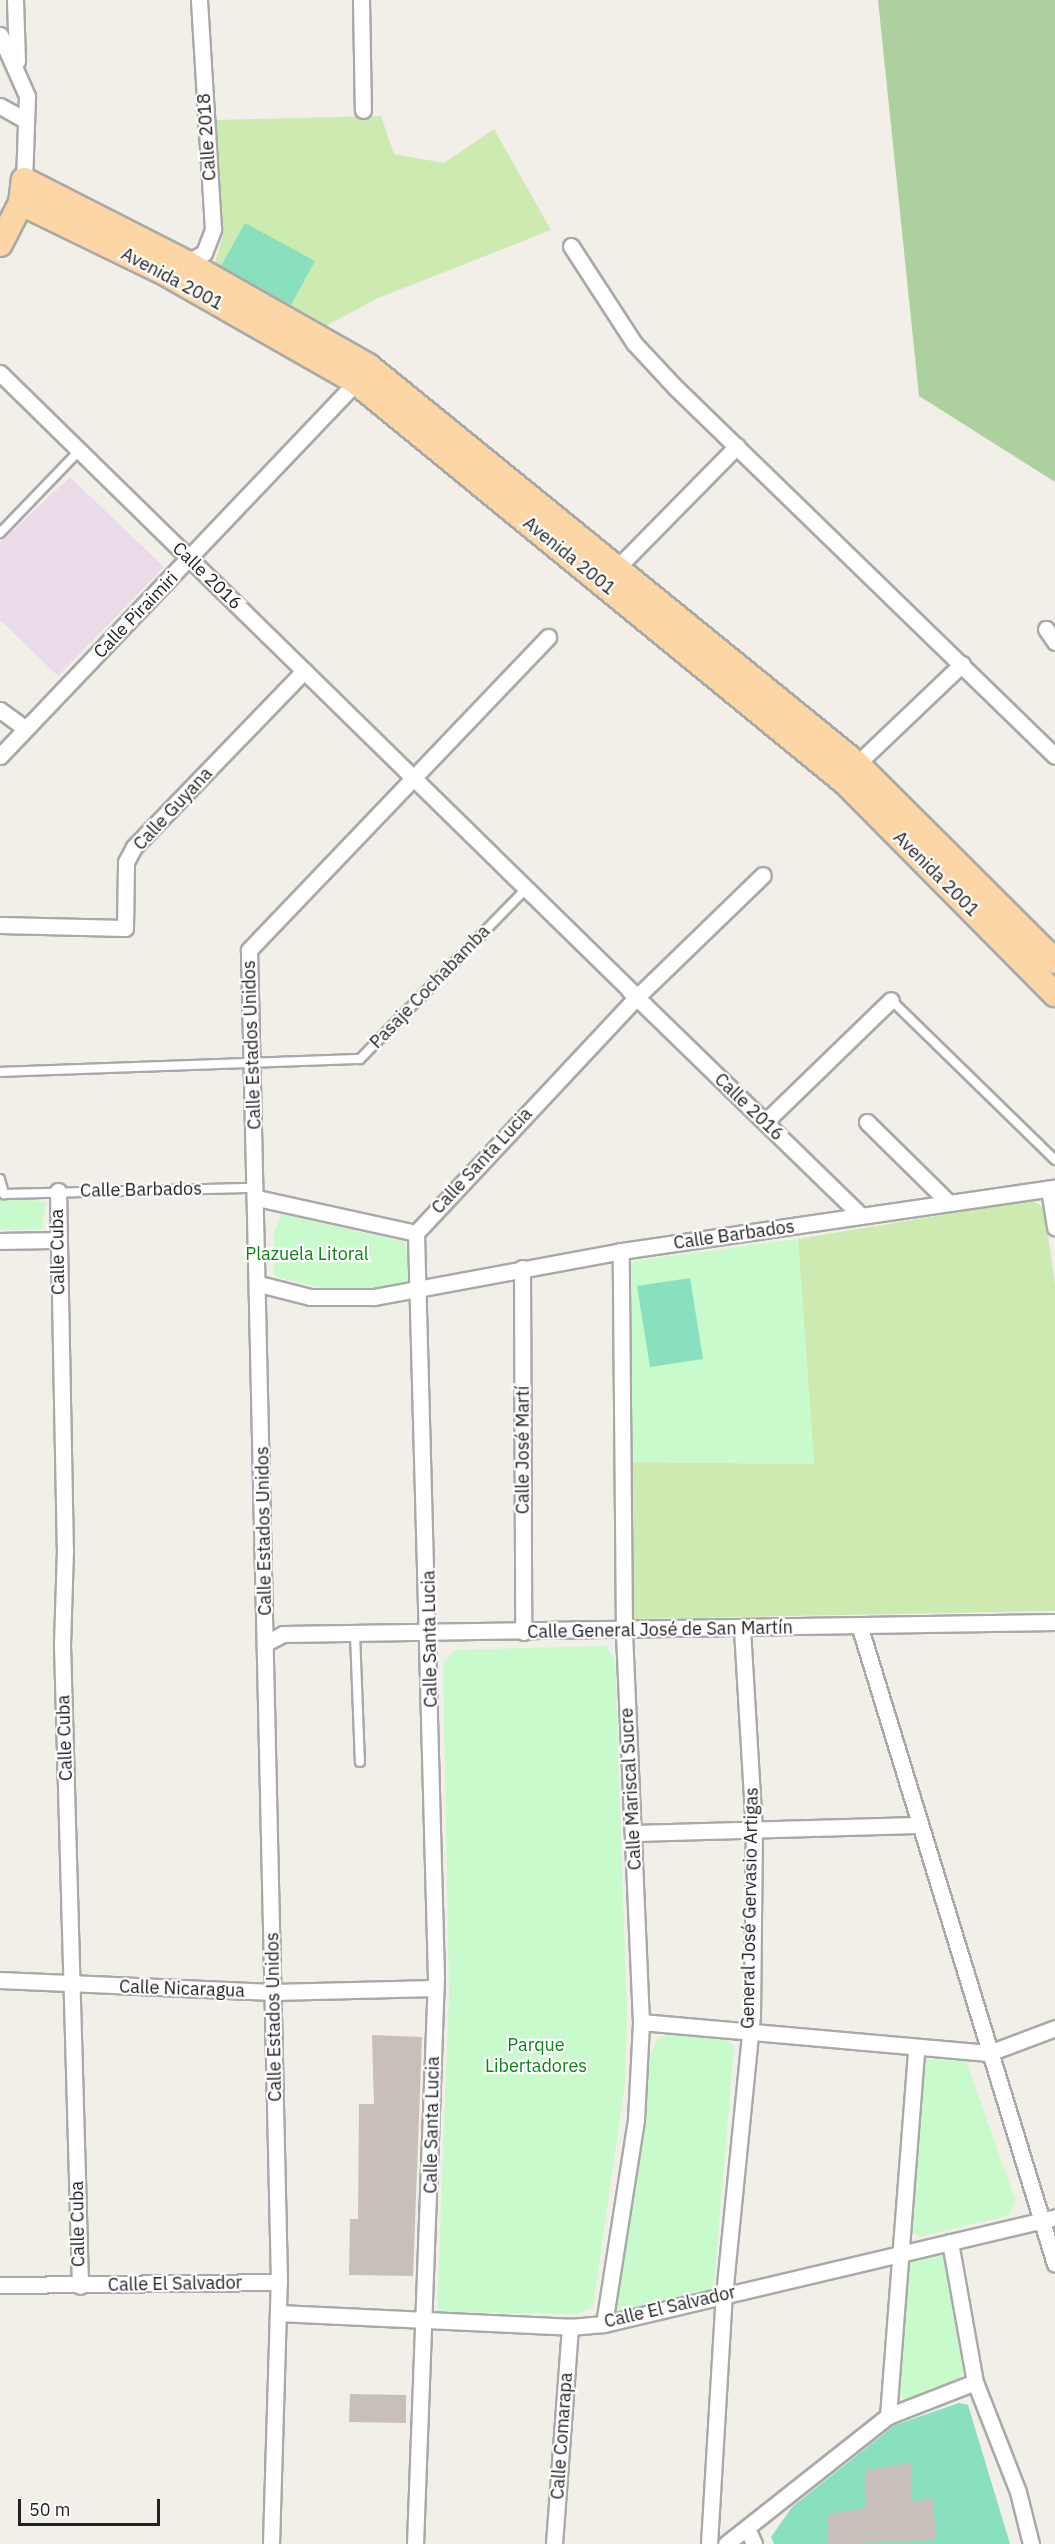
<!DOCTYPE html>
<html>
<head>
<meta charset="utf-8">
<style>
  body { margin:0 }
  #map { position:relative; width:1055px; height:2544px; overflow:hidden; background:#f2efe9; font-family:"IBM Plex Sans",sans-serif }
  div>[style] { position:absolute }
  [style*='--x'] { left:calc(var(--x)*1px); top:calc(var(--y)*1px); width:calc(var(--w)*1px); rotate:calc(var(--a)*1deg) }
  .industrial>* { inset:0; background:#ebdbe8 }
  .grass>* { inset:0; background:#cdebb0 }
  .forest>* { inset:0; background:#add19e }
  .park>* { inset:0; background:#c8facc }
  .pitch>* { inset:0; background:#88e0be }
  .building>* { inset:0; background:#c7bfb8 }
  .roads { filter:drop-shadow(2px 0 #a9a9a9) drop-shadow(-2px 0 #a9a9a9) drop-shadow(0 2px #a9a9a9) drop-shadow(0 -2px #a9a9a9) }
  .service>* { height:8px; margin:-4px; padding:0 4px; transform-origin:4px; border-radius:4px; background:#fff }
  .minor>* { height:15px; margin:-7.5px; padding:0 7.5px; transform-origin:7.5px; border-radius:7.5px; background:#fff }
  .primary>* { height:24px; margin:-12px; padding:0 12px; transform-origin:12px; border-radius:12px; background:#fcd6a4 }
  span { translate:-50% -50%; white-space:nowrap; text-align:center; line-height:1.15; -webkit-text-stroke:4.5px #fff; paint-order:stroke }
  .street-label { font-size:18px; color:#222 }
  .park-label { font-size:18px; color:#0c8416 }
  .scale { position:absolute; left:18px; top:2499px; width:142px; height:27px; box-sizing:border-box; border:3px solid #222; border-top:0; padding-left:8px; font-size:18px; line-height:21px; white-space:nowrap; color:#222; -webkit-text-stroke:4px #fff; paint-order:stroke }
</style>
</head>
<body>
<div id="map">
  <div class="industrial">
    <div style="clip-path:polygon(70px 477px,164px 567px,58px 676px,0 620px,0 543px)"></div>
  </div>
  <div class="grass">
    <div style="clip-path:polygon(381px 116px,394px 154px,444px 163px,494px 129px,551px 230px,376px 299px,324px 327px,214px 266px,223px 235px,215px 120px)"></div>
    <div style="clip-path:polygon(1032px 1200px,1044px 1208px,1055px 1284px,1055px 1611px,632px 1619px,631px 1462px,814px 1464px,798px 1239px)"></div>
  </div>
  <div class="forest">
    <div style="clip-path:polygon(878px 0,1055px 0,1055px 482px,919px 396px)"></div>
  </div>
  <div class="park">
    <div style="clip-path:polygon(0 1196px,46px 1202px,42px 1229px,0 1230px)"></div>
    <div style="clip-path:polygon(281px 1214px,405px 1242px,410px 1278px,404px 1287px,333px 1291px,274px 1276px,274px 1232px)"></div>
    <div style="clip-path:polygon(798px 1239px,814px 1464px,631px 1462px,629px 1273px,634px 1261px)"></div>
    <div style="clip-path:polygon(606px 1646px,615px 1659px,627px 2017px,625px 2083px,593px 2307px,576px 2314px,437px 2312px,449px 1995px,443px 1663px,455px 1650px)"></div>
    <div style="clip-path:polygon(671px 2032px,727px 2040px,734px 2046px,714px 2285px,707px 2294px,618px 2315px,612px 2305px,651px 2053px,657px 2040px)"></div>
    <div style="clip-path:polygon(926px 2059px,966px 2061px,1015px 2199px,1010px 2215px,919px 2237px,909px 2228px)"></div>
    <div style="clip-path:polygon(935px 2253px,944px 2257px,963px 2371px,957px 2383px,907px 2402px,895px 2390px,905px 2271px,909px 2259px)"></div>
  </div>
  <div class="pitch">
    <div style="clip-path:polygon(245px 223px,315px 261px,291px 305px,221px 266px)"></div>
    <div style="clip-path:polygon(690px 1278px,703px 1359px,650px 1367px,637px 1286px)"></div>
    <div style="clip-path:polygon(959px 2403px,968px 2405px,1010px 2544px,774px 2544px,771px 2537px,792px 2507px,895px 2425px)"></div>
  </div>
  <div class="building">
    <div style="clip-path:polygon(372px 2035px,422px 2037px,413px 2276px,349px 2275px,350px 2219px,358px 2219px,359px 2104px,374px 2104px)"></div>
    <div style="clip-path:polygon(350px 2394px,406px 2395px,406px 2423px,349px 2422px)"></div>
    <div style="clip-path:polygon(911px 2463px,912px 2502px,933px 2498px,936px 2540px,828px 2544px,828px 2514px,866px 2508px,865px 2470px)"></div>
  </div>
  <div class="roads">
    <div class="service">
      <div style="--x:0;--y:533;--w:114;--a:-46.1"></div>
      <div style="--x:891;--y:1000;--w:229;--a:44.3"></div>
      <div style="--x:0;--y:1072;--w:360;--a:-2.1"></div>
      <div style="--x:360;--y:1059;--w:238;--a:-45.7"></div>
      <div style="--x:0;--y:1179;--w:16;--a:75"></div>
      <div style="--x:4;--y:1194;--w:252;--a:-1.4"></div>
      <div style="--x:355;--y:1634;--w:128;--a:87.8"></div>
    </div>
    <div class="minor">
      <div style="--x:15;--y:0;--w:61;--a:88.1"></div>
      <div style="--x:361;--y:0;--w:110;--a:89"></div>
      <div style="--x:0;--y:35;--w:67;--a:66.1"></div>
      <div style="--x:27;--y:96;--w:84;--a:92"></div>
      <div style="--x:0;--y:106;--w:25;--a:29"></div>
      <div style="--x:571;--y:246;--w:116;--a:57"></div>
      <div style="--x:634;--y:343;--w:62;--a:47"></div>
      <div style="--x:676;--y:388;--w:528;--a:44.16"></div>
      <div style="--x:183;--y:265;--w:24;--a:-30"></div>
      <div style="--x:204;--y:253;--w:26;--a:-69"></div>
      <div style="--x:213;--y:229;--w:229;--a:-93.5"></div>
      <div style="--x:0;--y:373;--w:892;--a:44.41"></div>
      <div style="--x:617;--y:568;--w:171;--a:-45.5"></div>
      <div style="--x:1046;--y:629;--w:16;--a:55"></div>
      <div style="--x:0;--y:710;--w:31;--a:36"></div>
      <div style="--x:0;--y:756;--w:522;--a:-46.4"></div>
      <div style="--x:857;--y:764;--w:145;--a:-43.6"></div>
      <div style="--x:0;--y:925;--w:125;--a:1.4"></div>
      <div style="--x:125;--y:928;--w:66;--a:-89.1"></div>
      <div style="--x:126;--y:862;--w:17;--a:-62"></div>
      <div style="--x:134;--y:847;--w:245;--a:-46"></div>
      <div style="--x:629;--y:990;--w:324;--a:44.2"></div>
      <div style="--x:765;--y:1122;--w:175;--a:-44.1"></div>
      <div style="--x:867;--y:1122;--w:115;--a:44.6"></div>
      <div style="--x:1049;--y:1189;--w:39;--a:81"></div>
      <div style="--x:58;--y:1191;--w:358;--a:88.9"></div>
      <div style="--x:65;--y:1549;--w:96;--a:91.8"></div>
      <div style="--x:62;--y:1645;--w:641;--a:88.39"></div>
      <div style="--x:257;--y:1198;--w:163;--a:12.4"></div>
      <div style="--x:0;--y:1241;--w:57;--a:-1"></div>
      <div style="--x:522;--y:1268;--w:364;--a:89.8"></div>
      <div style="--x:259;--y:1284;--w:53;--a:14.3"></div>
      <div style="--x:310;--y:1297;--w:64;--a:0"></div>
      <div style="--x:374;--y:1297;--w:251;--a:-10.5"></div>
      <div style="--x:621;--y:1251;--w:439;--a:-8.3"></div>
      <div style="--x:860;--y:1628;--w:665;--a:72.95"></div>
      <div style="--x:266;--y:1643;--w:19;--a:-28"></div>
      <div style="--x:283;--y:1634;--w:772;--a:-0.89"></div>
      <div style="--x:633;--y:1833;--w:285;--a:-1.6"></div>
      <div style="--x:0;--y:1980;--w:273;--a:2.5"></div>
      <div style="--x:273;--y:1992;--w:162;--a:-1.4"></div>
      <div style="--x:641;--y:2022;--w:349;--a:5.1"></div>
      <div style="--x:989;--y:2053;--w:71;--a:-20.7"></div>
      <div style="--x:950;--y:2242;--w:142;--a:79.9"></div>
      <div style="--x:975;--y:2382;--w:118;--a:68.6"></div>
      <div style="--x:1018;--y:2492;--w:54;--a:76"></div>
      <div style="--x:0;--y:2285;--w:279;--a:-0.6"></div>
      <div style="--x:278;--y:2313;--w:292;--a:2.7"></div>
      <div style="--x:570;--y:2327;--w:34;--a:-5"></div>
      <div style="--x:604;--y:2324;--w:464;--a:-13.3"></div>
      <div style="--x:604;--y:2324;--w:207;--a:-81.1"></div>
      <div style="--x:636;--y:2119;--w:97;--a:-87"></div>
      <div style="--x:641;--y:2022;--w:391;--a:-92.5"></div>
      <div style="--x:624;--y:1631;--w:380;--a:-90.5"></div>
      <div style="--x:888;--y:2416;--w:368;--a:-85.6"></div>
      <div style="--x:747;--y:2528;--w:17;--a:66"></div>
      <div style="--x:271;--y:2544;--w:262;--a:-88.3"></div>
      <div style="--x:279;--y:2282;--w:1332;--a:-91.29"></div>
      <div style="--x:249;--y:950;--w:433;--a:-46.3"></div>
      <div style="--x:415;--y:2544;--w:566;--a:-87.88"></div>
      <div style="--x:436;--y:1978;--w:745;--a:-91.54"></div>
      <div style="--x:416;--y:1233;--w:323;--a:-46.9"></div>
      <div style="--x:637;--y:997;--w:175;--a:-44.1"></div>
      <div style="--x:554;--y:2544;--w:218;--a:-85.8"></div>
      <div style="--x:709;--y:2544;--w:249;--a:-86.6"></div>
      <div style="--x:724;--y:2295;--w:280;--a:-84.3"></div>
      <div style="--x:752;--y:2016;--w:185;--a:-89.4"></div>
      <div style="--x:754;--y:1831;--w:202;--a:-93.4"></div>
      <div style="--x:726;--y:2544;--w:206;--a:-38.3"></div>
      <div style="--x:888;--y:2416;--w:93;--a:-21.3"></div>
    </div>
    <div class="primary">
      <div style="--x:21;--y:203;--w:160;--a:25.9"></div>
      <div style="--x:165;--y:273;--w:220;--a:29.7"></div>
      <div style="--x:356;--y:382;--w:633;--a:39.3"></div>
      <div style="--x:846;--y:783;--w:297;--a:45.3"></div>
      <div style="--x:0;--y:244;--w:46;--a:-62.9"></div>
      <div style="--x:21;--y:203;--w:23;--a:-83"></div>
      <div style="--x:24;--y:180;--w:183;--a:27"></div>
      <div style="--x:187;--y:263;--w:208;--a:29.6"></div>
      <div style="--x:368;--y:366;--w:630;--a:39.14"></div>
      <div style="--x:857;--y:764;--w:279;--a:44.9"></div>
    </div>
  </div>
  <div class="street-label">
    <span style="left:207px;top:137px;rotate:-94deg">Calle 2018</span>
    <span style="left:172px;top:279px;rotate:28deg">Avenida 2001</span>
    <span style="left:569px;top:556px;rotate:39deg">Avenida 2001</span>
    <span style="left:207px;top:576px;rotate:44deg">Calle 2016</span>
    <span style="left:136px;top:615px;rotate:-46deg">Calle Piraimiri</span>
    <span style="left:173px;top:809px;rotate:-47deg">Calle Guyana</span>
    <span style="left:936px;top:874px;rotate:45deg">Avenida 2001</span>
    <span style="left:430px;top:987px;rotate:-46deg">Pasaje Cochabamba</span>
    <span style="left:252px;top:1045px;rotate:-92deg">Calle Estados Unidos</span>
    <span style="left:749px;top:1107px;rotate:44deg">Calle 2016</span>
    <span style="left:482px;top:1161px;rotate:-47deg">Calle Santa Lucia</span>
    <span style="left:141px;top:1190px;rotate:-1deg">Calle Barbados</span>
    <span style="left:734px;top:1235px;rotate:-8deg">Calle Barbados</span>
    <span style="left:58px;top:1252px;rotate:-91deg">Calle Cuba</span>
    <span style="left:523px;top:1450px;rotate:-90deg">Calle José Martí</span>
    <span style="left:264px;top:1531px;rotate:-91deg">Calle Estados Unidos</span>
    <span style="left:660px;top:1630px;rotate:-1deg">Calle General José de San Martín</span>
    <span style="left:430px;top:1639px;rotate:-91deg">Calle Santa Lucia</span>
    <span style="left:65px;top:1738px;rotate:-92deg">Calle Cuba</span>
    <span style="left:631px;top:1789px;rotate:-93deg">Calle Mariscal Sucre</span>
    <span style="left:750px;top:1908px;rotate:-89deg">General José Gervasio Artigas</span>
    <span style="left:182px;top:1989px;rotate:2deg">Calle Nicaragua</span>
    <span style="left:274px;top:2017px;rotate:-91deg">Calle Estados Unidos</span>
    <span style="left:432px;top:2125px;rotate:-89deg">Calle Santa Lucia</span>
    <span style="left:78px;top:2224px;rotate:-91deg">Calle Cuba</span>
    <span style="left:175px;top:2284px;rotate:-1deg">Calle El Salvador</span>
    <span style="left:670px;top:2307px;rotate:-13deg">Calle El Salvador</span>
    <span style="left:562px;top:2436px;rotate:-86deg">Calle Comarapa</span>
  </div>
  <div class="park-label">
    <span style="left:307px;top:1254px">Plazuela Litoral</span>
    <span style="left:536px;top:2056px">Parque<br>Libertadores</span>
  </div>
  <div class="scale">50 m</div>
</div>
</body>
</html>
